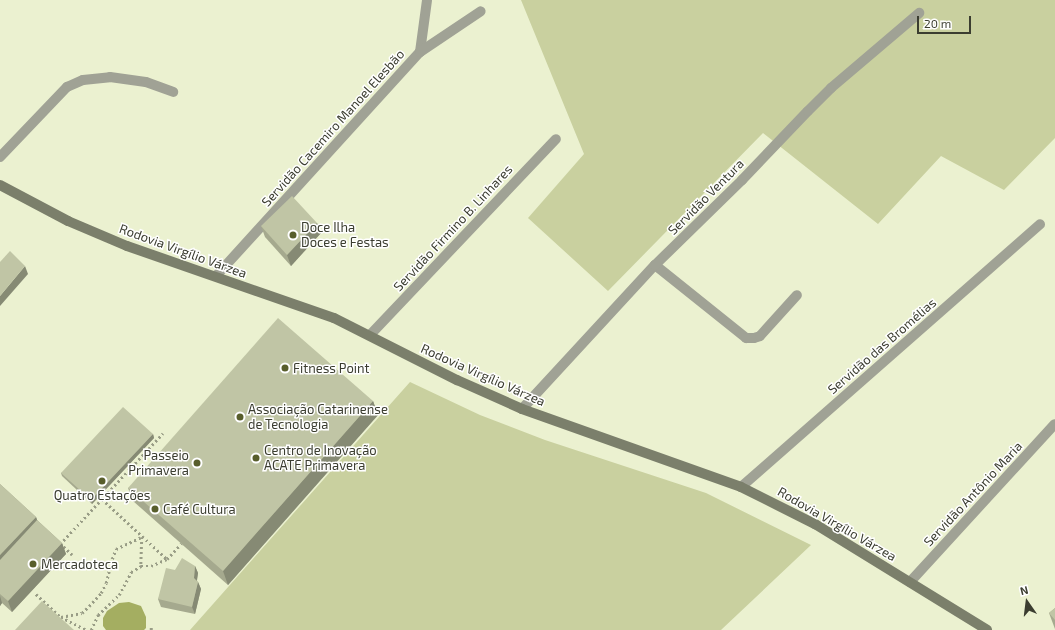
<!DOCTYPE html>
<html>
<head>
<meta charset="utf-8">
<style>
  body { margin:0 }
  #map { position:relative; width:1055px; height:630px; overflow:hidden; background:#ebf1d0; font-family:"Exo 2",sans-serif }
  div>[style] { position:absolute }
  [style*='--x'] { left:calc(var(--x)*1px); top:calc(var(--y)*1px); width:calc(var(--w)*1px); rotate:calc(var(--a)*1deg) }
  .green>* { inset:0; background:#c9d09f }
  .water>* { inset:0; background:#a4ae61 }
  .path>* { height:2.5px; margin-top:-1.25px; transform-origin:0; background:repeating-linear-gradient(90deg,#999d86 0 2px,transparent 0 5px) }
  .lane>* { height:10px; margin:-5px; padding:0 5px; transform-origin:5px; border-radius:5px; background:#a0a295 }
  .street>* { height:10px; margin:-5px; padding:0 5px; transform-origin:5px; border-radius:5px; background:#a0a295 }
  .secondary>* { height:10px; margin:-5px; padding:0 5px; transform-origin:5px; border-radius:5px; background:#7b7f6b }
  .wall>* { inset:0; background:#a5a98e }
  .shaded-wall>* { inset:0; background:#868a74 }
  .building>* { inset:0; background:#c0c5a5 }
  .dots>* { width:11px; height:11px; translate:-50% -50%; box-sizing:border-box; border:2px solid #fff; border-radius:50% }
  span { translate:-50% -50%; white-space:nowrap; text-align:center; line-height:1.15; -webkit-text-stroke:3px #fff; paint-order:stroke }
  .street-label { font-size:13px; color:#3b3d30 }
  .poi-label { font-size:13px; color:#3b3d30 }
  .left { translate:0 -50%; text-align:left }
  .right { translate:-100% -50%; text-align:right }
  .north { position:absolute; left:1007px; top:582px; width:40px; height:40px; -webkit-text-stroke:3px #fff; paint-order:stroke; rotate:346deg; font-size:11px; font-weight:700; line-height:16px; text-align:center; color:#3b3d30 }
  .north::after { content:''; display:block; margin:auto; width:14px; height:18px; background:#3b3d30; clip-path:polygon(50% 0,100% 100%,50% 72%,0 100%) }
  .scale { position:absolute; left:917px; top:16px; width:54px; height:18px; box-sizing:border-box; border:2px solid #3b3d30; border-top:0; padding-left:5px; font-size:12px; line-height:14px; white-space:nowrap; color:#3b3d30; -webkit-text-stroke:3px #fff; paint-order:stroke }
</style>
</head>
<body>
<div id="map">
  <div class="green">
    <div style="clip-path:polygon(521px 0,1055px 0,1055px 138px,1004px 190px,941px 156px,878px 224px,763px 133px,608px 291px,528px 218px,584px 154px)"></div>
    <div style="clip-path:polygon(410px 382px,480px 415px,545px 440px,706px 493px,811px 545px,721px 630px,190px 630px)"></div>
  </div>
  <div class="water">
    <div style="clip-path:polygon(129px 602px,141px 606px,146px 617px,146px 628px,144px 630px,106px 630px,103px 626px,103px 618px,107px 611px,119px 603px)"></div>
  </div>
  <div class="path">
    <div style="--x:102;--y:499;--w:88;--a:42.7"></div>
    <div style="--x:167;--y:559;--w:21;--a:-47"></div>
    <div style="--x:72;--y:555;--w:16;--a:-137"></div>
    <div style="--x:60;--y:544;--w:151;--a:-47.1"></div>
    <div style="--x:36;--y:594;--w:34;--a:43"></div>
    <div style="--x:61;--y:617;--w:28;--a:27"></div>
    <div style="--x:61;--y:617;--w:21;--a:-11"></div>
    <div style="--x:82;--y:613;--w:10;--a:-45"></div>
    <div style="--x:89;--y:606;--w:18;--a:-47"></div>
    <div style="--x:101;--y:593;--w:11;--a:-63"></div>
    <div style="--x:106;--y:583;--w:25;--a:-76"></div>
    <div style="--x:112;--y:559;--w:11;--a:-68"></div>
    <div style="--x:116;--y:549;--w:29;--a:-25"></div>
    <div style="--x:142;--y:537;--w:29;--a:92"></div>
    <div style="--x:91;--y:630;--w:17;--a:-65"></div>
    <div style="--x:98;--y:615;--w:29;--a:-44"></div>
    <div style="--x:119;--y:595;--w:26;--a:-62"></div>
    <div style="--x:131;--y:572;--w:12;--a:-31"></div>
    <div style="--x:141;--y:566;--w:10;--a:0"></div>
    <div style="--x:151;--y:566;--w:17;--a:-24"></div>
    <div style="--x:151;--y:630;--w:5;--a:-90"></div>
  </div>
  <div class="lane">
    <div style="--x:420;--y:52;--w:52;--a:-82.3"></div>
    <div style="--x:0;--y:157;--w:97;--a:-46.3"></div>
    <div style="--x:67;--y:87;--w:17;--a:-24"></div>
    <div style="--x:83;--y:80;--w:27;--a:-6"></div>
    <div style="--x:110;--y:77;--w:36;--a:8"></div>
    <div style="--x:146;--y:82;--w:29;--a:20"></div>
    <div style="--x:655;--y:265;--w:117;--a:38.7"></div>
    <div style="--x:746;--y:338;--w:8;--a:0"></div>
    <div style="--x:754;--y:338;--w:6;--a:-18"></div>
    <div style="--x:760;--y:336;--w:55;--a:-47.9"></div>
  </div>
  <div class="street">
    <div style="--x:216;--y:276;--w:303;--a:-47.7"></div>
    <div style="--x:420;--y:52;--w:73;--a:-33.9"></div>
    <div style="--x:370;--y:335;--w:270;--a:-46.5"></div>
    <div style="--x:522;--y:409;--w:196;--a:-47.3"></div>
    <div style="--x:655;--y:265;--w:122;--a:-44.3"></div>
    <div style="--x:742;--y:180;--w:95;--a:-46.3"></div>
    <div style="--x:808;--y:111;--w:33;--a:-45"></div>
    <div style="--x:831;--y:88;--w:116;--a:-40.4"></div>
    <div style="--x:741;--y:487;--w:398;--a:-41.3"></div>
    <div style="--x:910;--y:582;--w:214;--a:-47.5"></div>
  </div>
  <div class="secondary">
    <div style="--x:0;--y:185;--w:77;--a:27.9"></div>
    <div style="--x:68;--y:221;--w:64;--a:23"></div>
    <div style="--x:127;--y:246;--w:219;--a:19.2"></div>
    <div style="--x:334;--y:318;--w:138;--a:26.8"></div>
    <div style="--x:457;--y:380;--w:71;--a:24"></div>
    <div style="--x:522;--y:409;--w:232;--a:19.6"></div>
    <div style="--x:741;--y:487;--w:83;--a:26.6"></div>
    <div style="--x:815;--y:524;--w:202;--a:31.6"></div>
  </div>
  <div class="wall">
    <div style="clip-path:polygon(317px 223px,321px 233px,291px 266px,265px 237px,261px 226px)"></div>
    <div style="clip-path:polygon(373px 401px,378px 415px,228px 585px,133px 501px,128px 488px)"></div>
    <div style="clip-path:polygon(153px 434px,154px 438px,92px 504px,62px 476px,61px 473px)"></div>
    <div style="clip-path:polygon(0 484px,36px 517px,37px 520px,62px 543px,66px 554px,12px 612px,2px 603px,0 606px)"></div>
    <div style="clip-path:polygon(195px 566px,198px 573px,197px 581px,198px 582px,201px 589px,195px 614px,161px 607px,158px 599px,175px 570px)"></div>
    <div style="clip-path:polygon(1055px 608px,1055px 629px,1049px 613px)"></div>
  </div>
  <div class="shaded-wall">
    <div style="clip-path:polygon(317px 223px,321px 233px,291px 266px,287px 255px)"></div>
    <div style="clip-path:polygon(25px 266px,28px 274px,0 306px,0 296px)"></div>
    <div style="clip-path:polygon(373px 401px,378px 415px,228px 585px,223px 571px)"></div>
    <div style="clip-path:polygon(153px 434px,154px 438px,92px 504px,91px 500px)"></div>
    <div style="clip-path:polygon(36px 517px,41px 531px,0 574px,0 555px)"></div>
    <div style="clip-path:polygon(62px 543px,66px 554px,12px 612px,8px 601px)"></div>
    <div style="clip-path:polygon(195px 566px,198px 573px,196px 585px,194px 578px)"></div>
    <div style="clip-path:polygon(198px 582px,201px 589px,195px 614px,192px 607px)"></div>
    <div style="clip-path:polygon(0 596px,2px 603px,0 606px)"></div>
  </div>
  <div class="building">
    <div style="clip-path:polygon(292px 196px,317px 223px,287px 255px,261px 226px)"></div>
    <div style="clip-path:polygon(10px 251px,25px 266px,0 296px,0 262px)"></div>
    <div style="clip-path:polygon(278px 318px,373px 401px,223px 571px,128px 488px)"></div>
    <div style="clip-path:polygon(123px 407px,153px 434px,91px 500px,61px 473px)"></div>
    <div style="clip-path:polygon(0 484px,36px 517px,0 555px)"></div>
    <div style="clip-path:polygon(37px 520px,62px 543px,8px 601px,0 594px,0 560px)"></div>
    <div style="clip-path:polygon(182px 558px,195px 566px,194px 578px,198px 582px,192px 607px,158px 599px,166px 568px,175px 570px)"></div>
    <div style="clip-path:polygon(42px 601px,74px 630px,15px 630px)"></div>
    <div style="clip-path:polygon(1055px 608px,1055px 620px,1049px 613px)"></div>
  </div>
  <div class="dots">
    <div style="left:293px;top:235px;background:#585e2c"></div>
    <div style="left:285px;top:368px;background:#585e2c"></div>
    <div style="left:240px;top:417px;background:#585e2c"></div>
    <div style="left:256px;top:458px;background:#585e2c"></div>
    <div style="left:197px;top:463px;background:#585e2c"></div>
    <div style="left:102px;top:481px;background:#585e2c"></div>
    <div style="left:155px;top:509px;background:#585e2c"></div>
    <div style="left:33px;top:564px;background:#585e2c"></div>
  </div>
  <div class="street-label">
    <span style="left:333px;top:128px;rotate:-48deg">Servidão Cacemiro Manoel Elesbão</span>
    <span style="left:706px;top:197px;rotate:-45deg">Servidão Ventura</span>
    <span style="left:453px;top:228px;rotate:-47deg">Servidão Firmino B. Linhares</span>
    <span style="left:183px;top:251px;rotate:20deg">Rodovia Virgílio Várzea</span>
    <span style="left:882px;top:346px;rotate:-41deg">Servidão das Bromélias</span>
    <span style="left:483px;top:375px;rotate:24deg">Rodovia Virgílio Várzea</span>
    <span style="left:973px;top:494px;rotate:-47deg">Servidão Antônio Maria</span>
    <span style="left:837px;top:524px;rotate:30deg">Rodovia Virgílio Várzea</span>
  </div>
  <div class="poi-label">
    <span class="left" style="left:301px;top:235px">Doce Ilha<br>Doces e Festas</span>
    <span class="left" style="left:293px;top:368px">Fitness Point</span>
    <span class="left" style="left:248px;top:417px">Associação Catarinense<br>de Tecnologia</span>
    <span class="left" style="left:264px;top:458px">Centro de Inovação<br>ACATE Primavera</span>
    <span class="right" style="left:189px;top:463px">Passeio<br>Primavera</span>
    <span style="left:102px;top:495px">Quatro Estações</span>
    <span class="left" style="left:163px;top:509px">Café Cultura</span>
    <span class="left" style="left:41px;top:564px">Mercadoteca</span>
  </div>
  <div class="north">N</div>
  <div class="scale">20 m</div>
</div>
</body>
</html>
